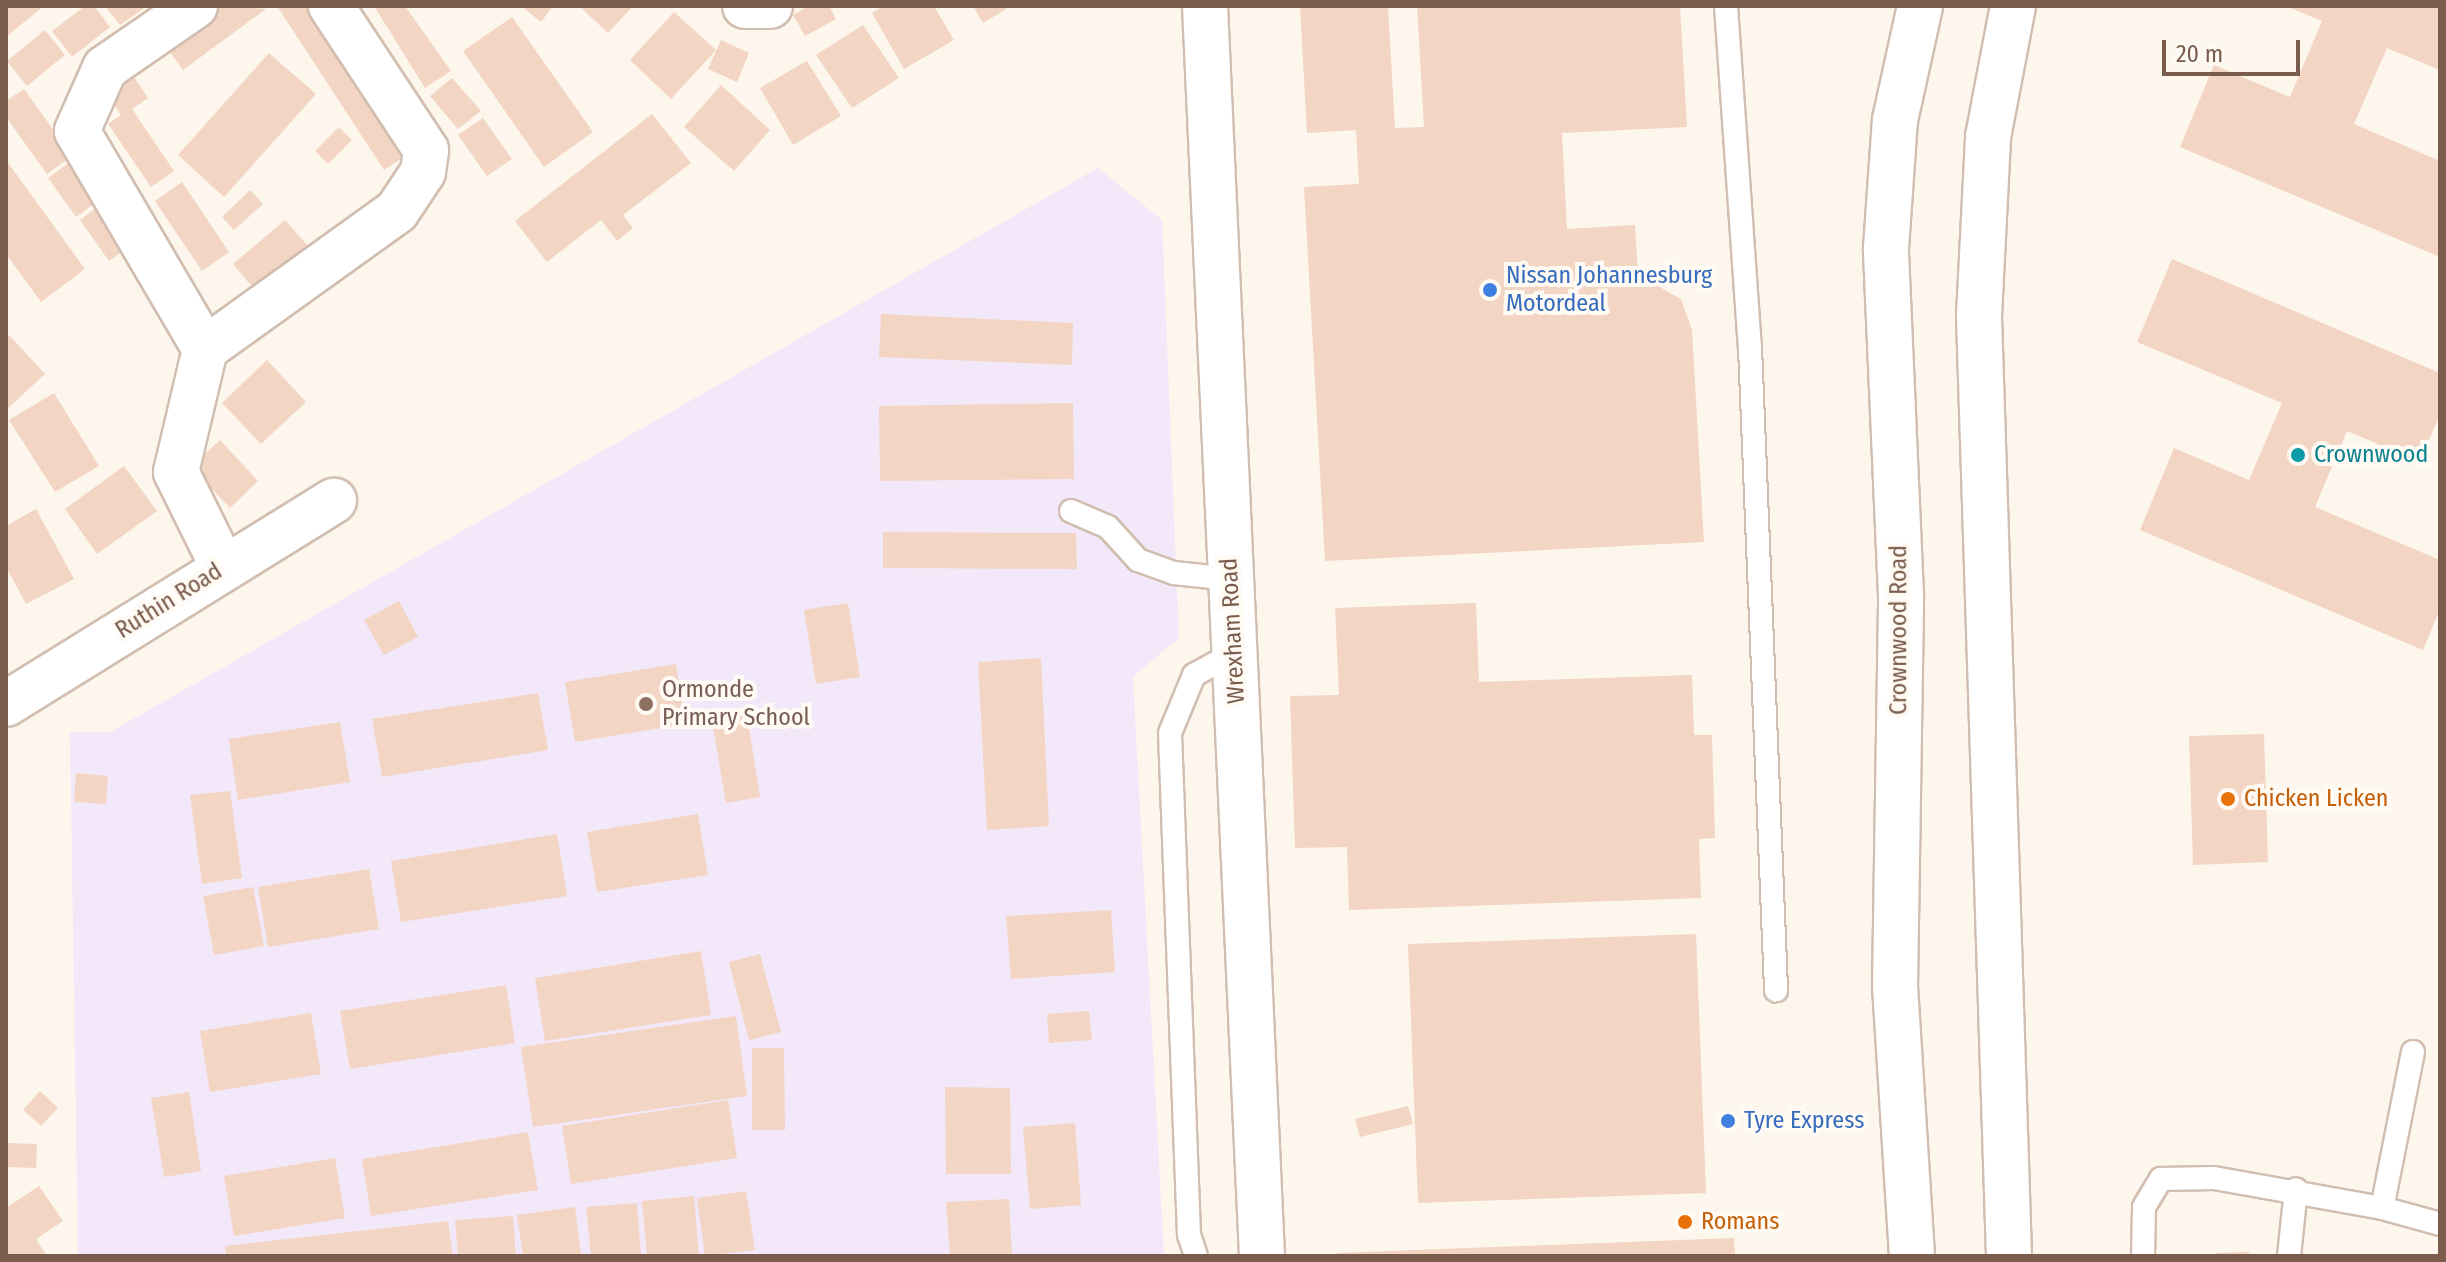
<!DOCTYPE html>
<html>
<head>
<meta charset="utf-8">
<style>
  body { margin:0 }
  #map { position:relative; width:2446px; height:1262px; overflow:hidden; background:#fdf6ec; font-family:"Fira Sans Condensed",sans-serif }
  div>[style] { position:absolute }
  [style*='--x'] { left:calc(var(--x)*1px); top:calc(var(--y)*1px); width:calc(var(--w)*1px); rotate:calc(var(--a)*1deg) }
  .education>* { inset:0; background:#f3e8fa }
  .building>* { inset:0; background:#f3d5c3 }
  .roads { filter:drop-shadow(2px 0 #d1beb0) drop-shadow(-2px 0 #d1beb0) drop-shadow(0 2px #d1beb0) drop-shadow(0 -2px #d1beb0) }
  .lane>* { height:22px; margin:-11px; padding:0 11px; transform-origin:11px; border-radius:11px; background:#fff }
  .street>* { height:44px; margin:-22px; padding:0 22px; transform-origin:22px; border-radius:22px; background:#fff }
  .secondary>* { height:44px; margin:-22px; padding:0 22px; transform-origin:22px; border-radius:22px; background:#fff }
  .dots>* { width:22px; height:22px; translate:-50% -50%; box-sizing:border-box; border:4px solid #fffaf3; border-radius:50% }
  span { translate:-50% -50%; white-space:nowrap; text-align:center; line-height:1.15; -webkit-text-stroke:8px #fffaf3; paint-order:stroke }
  .shop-label { font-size:24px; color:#366cbe }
  .left { translate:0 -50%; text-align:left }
  .culture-label { font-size:24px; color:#0d838f }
  .street-label { font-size:24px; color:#7a5c4d }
  .education-label { font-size:24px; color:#785e54 }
  .food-label { font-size:24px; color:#c56008 }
  .frame { position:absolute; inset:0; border:8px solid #7a5c4d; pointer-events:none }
  .scale { position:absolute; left:2162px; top:40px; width:138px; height:36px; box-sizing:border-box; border:4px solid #7a5c4d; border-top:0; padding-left:10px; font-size:24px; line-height:28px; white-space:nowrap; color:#7a5c4d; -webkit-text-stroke:6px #fffaf3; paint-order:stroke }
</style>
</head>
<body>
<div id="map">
  <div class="education">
    <div style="clip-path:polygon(1098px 168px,1162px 220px,1179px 638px,1133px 677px,1164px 1256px,78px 1256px,70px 732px,110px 732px)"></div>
  </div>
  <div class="building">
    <div style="clip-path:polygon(6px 6px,44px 6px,6px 37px)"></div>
    <div style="clip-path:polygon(85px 6px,94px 6px,110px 27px,72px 57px,52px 31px)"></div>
    <div style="clip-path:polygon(105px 6px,147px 6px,120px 25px)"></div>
    <div style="clip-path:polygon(219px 6px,266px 9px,183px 70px,165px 45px)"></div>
    <div style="clip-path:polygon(277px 6px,316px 6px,412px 152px,384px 170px)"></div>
    <div style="clip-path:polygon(374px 6px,405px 6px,451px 71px,425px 88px)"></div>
    <div style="clip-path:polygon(521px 6px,553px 6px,541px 22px)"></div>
    <div style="clip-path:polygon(579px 6px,633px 6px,608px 33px)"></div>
    <div style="clip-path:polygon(809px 6px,829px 6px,836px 19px,805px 36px,793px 15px)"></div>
    <div style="clip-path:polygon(884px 6px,934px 6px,954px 40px,904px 69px,872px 13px)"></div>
    <div style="clip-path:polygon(973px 6px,1011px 6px,983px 23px)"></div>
    <div style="clip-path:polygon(1300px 6px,1388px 6px,1395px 128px,1424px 127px,1417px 6px,1680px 6px,1687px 127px,1562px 133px,1567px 229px,1635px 225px,1638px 275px,1681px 299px,1692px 330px,1704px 542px,1325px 561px,1304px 187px,1359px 184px,1356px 130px,1307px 133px)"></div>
    <div style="clip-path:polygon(2286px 6px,2440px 6px,2440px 70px,2387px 48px,2354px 124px,2440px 161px,2440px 257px,2180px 147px,2214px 65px,2290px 97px,2322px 21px)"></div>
    <div style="clip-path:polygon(674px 12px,716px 50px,671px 99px,630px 60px)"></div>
    <div style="clip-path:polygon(512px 17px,593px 132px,544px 167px,463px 51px)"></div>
    <div style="clip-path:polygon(863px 25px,899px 78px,852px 108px,816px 55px)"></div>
    <div style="clip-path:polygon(45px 30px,65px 55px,27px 86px,7px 61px)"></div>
    <div style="clip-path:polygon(721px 40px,749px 53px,737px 82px,708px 69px)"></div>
    <div style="clip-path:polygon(269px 53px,316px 94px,224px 197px,178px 155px)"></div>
    <div style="clip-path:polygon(807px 61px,841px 116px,793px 145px,760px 88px)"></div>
    <div style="clip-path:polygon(130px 71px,148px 98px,132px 109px,174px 171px,151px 187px,108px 124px,121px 115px,103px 88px)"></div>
    <div style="clip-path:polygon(452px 78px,481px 111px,458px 129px,430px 96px)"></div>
    <div style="clip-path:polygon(721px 85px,770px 130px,734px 171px,684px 127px)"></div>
    <div style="clip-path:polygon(24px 89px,72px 156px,47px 174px,6px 117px,6px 101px)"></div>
    <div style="clip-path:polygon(652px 114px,691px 163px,623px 215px,633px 228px,617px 241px,601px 220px,547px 262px,515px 221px)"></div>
    <div style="clip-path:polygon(483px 118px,512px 159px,487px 176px,458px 135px)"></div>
    <div style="clip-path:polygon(339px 127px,352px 140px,328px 164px,315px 151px)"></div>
    <div style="clip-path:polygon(74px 159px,102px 198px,76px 217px,48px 178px)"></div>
    <div style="clip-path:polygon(6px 160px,85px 269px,41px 302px,6px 254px)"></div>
    <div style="clip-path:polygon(182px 182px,229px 252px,202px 271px,155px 201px)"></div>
    <div style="clip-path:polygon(250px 190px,263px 204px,234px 230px,222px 217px)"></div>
    <div style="clip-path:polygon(104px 202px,134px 243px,109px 261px,80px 220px)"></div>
    <div style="clip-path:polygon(285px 220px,307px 245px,254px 289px,233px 264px)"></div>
    <div style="clip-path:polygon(2172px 259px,2440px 373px,2440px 414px,2420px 462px,2347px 431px,2315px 507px,2440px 560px,2440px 609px,2423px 650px,2140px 530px,2174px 448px,2249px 480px,2282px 403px,2137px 342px)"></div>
    <div style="clip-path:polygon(881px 314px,1073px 323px,1072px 365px,879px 357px)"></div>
    <div style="clip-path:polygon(9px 335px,45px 374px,6px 410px,6px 337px)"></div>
    <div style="clip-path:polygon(267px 360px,306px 402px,261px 444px,222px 403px)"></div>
    <div style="clip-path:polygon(54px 393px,99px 466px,55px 492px,9px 420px)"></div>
    <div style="clip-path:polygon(1073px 403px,1074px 479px,880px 481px,879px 406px)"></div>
    <div style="clip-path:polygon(220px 440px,258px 481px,230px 508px,191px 467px)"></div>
    <div style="clip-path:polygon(124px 466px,157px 511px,97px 554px,65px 509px)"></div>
    <div style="clip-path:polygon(36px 509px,74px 579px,26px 604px,6px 567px,6px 526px)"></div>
    <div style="clip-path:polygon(883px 532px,1076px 533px,1077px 569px,883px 568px)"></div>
    <div style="clip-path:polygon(399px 601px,418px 637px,384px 655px,364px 620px)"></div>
    <div style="clip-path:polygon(848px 603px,860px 677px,816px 684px,804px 610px)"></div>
    <div style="clip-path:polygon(1476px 603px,1479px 682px,1692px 675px,1694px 735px,1712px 735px,1715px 838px,1699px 839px,1701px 898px,1349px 910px,1347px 847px,1295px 848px,1290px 696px,1339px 695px,1335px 608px)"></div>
    <div style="clip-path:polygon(1041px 658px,1049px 826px,987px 830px,978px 662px)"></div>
    <div style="clip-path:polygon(676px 664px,685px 724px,575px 742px,565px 682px)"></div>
    <div style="clip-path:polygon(538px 693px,548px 750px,382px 777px,372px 719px)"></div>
    <div style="clip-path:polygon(747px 715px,760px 797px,726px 803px,712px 721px)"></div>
    <div style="clip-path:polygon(340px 722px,350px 782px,238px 800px,229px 739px)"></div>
    <div style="clip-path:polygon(2264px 734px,2268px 862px,2193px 865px,2189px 736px)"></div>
    <div style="clip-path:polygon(76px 773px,108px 776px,106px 804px,74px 802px)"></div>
    <div style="clip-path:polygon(230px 791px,242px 878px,202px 884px,190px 795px)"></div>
    <div style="clip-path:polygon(698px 814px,708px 875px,597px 892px,587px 832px)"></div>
    <div style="clip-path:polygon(557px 834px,567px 896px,401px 922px,391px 861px)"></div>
    <div style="clip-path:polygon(369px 869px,379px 929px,268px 947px,258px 887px)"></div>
    <div style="clip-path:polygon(253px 887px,264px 946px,214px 955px,203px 896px)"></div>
    <div style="clip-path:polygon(1111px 910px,1115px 972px,1011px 979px,1006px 916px)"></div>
    <div style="clip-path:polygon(1696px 934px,1706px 1193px,1418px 1203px,1408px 944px)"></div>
    <div style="clip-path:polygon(701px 951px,711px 1015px,545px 1041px,535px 978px)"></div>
    <div style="clip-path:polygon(760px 954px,781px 1032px,749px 1040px,729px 962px)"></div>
    <div style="clip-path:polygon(506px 985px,515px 1043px,350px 1069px,340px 1011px)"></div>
    <div style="clip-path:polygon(1089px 1011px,1092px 1040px,1049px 1043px,1047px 1014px)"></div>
    <div style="clip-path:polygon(311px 1013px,321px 1074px,210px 1092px,200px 1031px)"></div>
    <div style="clip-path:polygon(736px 1016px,747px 1096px,533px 1127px,521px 1047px)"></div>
    <div style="clip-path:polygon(752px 1048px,784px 1048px,785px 1130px,752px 1130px)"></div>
    <div style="clip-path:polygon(945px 1087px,1010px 1088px,1011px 1174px,946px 1174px)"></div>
    <div style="clip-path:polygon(40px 1091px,58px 1108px,41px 1126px,23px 1110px)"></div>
    <div style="clip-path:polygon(189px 1092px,201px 1171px,164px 1177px,151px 1098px)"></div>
    <div style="clip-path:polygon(728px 1100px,737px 1158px,571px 1184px,562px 1126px)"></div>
    <div style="clip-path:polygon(1408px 1106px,1413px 1124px,1360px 1137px,1355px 1119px)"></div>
    <div style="clip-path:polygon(1075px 1123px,1081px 1205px,1030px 1209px,1023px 1127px)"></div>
    <div style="clip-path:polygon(528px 1132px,538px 1190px,371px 1216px,362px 1159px)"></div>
    <div style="clip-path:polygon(6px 1143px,37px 1144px,36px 1168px,6px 1167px)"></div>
    <div style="clip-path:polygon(335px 1158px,345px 1218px,234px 1236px,224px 1176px)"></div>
    <div style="clip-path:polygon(39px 1186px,63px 1221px,36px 1239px,47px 1256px,6px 1256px,6px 1208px)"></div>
    <div style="clip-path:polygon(746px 1191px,755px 1250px,705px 1256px,697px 1198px)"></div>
    <div style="clip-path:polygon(694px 1196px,699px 1256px,647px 1256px,642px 1201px)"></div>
    <div style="clip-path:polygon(1009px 1199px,1012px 1256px,950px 1256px,946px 1202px)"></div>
    <div style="clip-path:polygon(637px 1203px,641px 1256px,591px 1256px,586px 1207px)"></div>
    <div style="clip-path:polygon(575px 1207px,581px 1256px,523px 1256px,517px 1215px)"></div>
    <div style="clip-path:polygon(513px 1216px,516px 1256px,458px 1256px,455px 1220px)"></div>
    <div style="clip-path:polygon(448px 1221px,453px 1256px,226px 1256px,225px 1246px)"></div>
    <div style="clip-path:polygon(1734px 1238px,1735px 1256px,1337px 1256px,1337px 1253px)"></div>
    <div style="clip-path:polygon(2249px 1252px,2249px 1256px,2216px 1256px,2216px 1253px)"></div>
  </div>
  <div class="roads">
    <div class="lane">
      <div style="--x:1726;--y:6;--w:342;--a:86"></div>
      <div style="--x:1750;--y:347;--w:644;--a:87.68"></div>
      <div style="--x:1071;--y:511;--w:40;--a:23.4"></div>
      <div style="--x:1108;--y:527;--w:45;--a:47.7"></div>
      <div style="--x:1138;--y:560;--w:38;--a:20"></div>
      <div style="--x:1174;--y:573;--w:57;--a:6"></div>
      <div style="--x:2413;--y:1052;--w:159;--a:101.2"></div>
      <div style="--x:2382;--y:1208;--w:60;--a:15.4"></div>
      <div style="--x:1196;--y:1256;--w:22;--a:-108"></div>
      <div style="--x:1189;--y:1235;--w:502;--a:-92.17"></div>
      <div style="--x:1170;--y:733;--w:63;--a:-67.5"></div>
      <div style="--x:1194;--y:675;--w:46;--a:-28.8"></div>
      <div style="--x:2143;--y:1256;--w:49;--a:-88.8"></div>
      <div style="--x:2144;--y:1207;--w:33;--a:-59"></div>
      <div style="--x:2161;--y:1179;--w:53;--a:-1.1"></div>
      <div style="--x:2214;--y:1178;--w:171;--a:10.1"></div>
      <div style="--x:2289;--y:1256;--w:67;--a:-84"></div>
    </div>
    <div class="street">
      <div style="--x:195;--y:6;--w:109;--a:145.4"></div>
      <div style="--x:105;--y:68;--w:69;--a:114"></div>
      <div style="--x:77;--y:131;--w:253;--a:59.6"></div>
      <div style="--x:745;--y:6;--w:25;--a:0"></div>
      <div style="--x:1205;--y:6;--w:1251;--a:87.39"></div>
      <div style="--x:223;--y:567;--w:106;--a:-116.3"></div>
      <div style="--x:176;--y:472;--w:126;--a:-76.7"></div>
      <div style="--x:205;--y:349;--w:236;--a:-35.7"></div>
      <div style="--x:397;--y:211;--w:47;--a:-56.3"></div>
      <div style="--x:423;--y:172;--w:22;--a:-82"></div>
      <div style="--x:426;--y:150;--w:173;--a:-123.4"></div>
      <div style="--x:6;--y:704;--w:386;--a:-31.8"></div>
    </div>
    <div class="secondary">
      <div style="--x:1912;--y:1256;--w:271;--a:-93.6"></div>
      <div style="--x:1895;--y:986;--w:390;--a:-89.1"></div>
      <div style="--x:1901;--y:596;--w:348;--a:-92.5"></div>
      <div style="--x:1886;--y:248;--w:128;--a:-86"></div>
      <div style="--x:1895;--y:120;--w:117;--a:-77.6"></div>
      <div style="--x:2009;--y:1256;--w:940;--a:-91.83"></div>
      <div style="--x:1979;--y:316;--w:179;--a:-87.1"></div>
      <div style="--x:1988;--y:137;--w:133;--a:-79.2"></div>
    </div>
  </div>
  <div class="dots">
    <div style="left:1490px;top:290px;background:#3f7fe0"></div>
    <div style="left:2298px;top:455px;background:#0f9aa8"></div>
    <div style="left:646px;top:704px;background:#8d6e63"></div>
    <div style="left:2228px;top:799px;background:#e8710a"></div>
    <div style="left:1728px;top:1121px;background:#3f7fe0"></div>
    <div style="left:1685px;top:1222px;background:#e8710a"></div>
  </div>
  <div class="shop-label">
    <span class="left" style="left:1506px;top:290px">Nissan Johannesburg<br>Motordeal</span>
    <span class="left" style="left:1744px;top:1121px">Tyre Express</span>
  </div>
  <div class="culture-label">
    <span class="left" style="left:2314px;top:455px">Crownwood</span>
  </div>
  <div class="street-label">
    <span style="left:169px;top:601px;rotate:-32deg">Ruthin Road</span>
    <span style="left:1899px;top:630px;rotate:-90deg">Crownwood Road</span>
    <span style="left:1233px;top:631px;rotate:-93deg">Wrexham Road</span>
  </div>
  <div class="education-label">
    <span class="left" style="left:662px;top:704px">Ormonde<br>Primary School</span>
  </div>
  <div class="food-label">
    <span class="left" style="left:2244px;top:799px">Chicken Licken</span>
    <span class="left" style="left:1701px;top:1222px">Romans</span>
  </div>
  <div class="frame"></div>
  <div class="scale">20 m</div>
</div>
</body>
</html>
